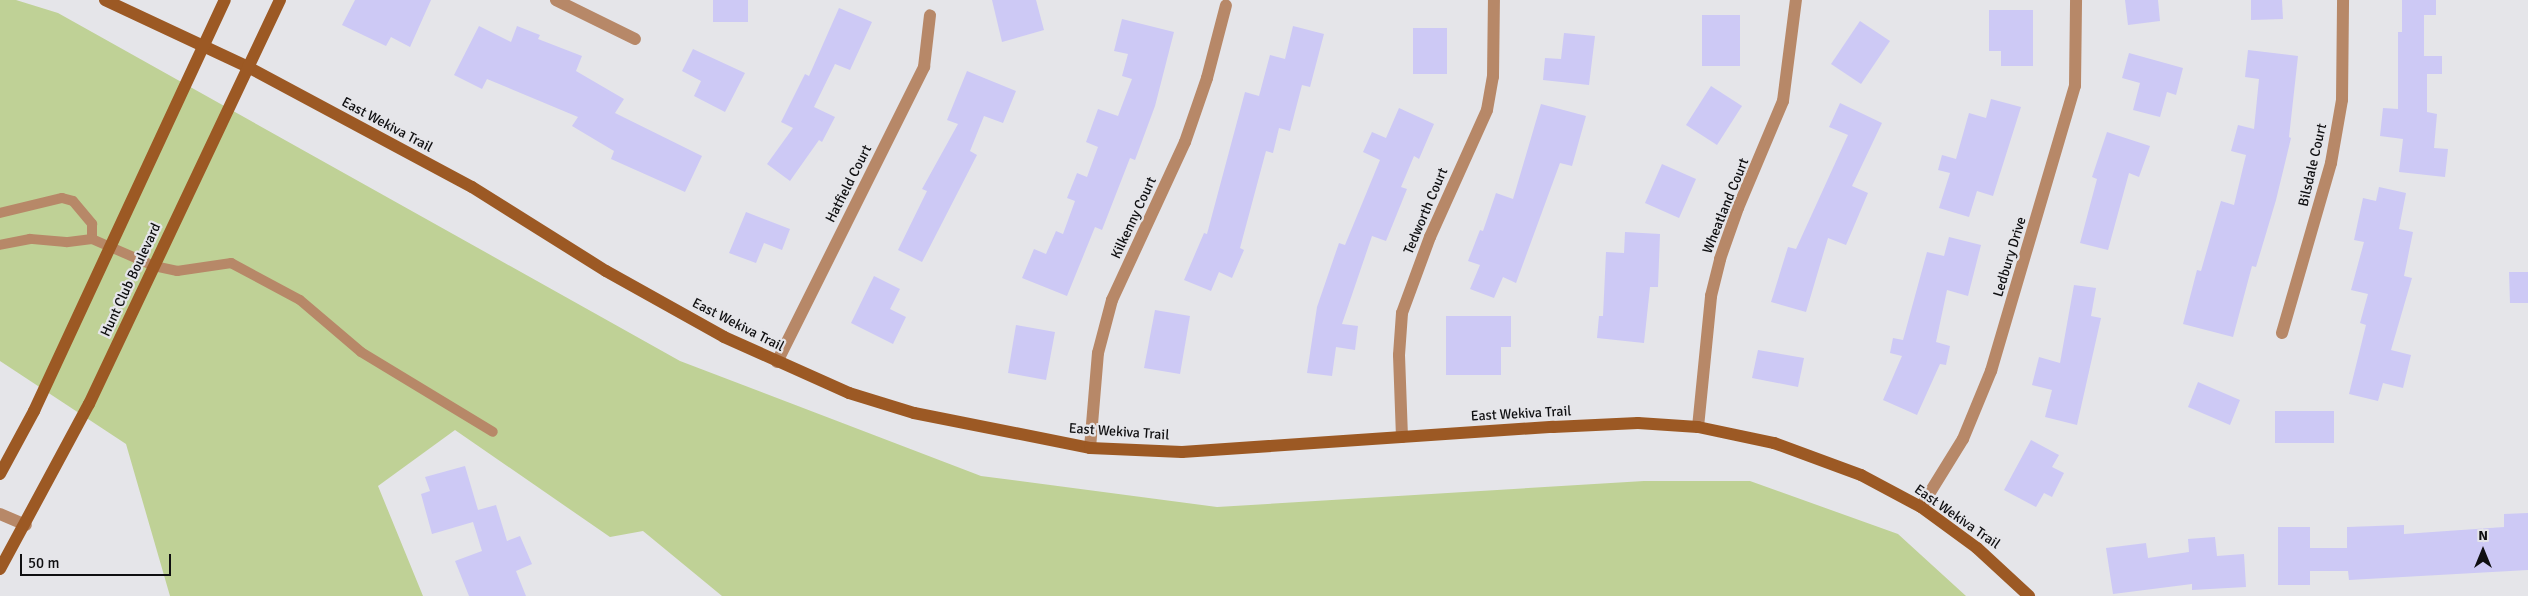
<!DOCTYPE html>
<html>
<head>
<meta charset="utf-8">
<style>
  body { margin:0 }
  #map { position:relative; width:2528px; height:596px; overflow:hidden; background:#e5e5e9; font-family:Signika,sans-serif }
  div>[style] { position:absolute }
  [style*='--x'] { left:calc(var(--x)*1px); top:calc(var(--y)*1px); width:calc(var(--w)*1px); rotate:calc(var(--a)*1deg) }
  .green>* { inset:0; background:#bfd196 }
  .building>* { inset:0; background:#cdc9f5 }
  .lane>* { height:10px; margin:-5px; padding:0 5px; transform-origin:5px; border-radius:5px; background:#b78868 }
  .street>* { height:12px; margin:-6px; padding:0 6px; transform-origin:6px; border-radius:6px; background:#b78868 }
  .secondary>* { height:12px; margin:-6px; padding:0 6px; transform-origin:6px; border-radius:6px; background:#9c5924 }
  span { translate:-50% -50%; white-space:nowrap; text-align:center; line-height:1.15; -webkit-text-stroke:4.5px #e5e5e9; paint-order:stroke }
  .street-label { font-size:14px; color:#0f0f11 }
  .north { position:absolute; left:2458px; top:526px; width:50px; height:50px; -webkit-text-stroke:4px #e5e5e9; paint-order:stroke; rotate:0deg; font-size:14px; font-weight:700; line-height:20px; text-align:center; color:#0f0f11 }
  .north::after { content:''; display:block; margin:auto; width:18px; height:22px; background:#0f0f11; clip-path:polygon(50% 0,100% 100%,50% 72%,0 100%) }
  .scale { position:absolute; left:20px; top:554px; width:151px; height:22px; box-sizing:border-box; border:2px solid #0f0f11; border-top:0; padding-left:6px; font-size:15px; line-height:18px; white-space:nowrap; color:#0f0f11; -webkit-text-stroke:4px #e5e5e9; paint-order:stroke }
</style>
</head>
<body>
<div id="map">
  <div class="green">
    <div style="clip-path:polygon(0 0,16px 0,58px 13px,680px 361px,981px 476px,1217px 507px,1644px 481px,1750px 481px,1898px 534px,1966px 596px,722px 596px,643px 531px,610px 537px,455px 430px,378px 486px,423px 596px,170px 596px,126px 444px,0 361px)"></div>
  </div>
  <div class="building">
    <div style="clip-path:polygon(355px 0,431px 0,410px 47px,391px 37px,386px 46px,342px 25px)"></div>
    <div style="clip-path:polygon(713px 0,748px 0,748px 22px,713px 22px)"></div>
    <div style="clip-path:polygon(992px 0,1036px 0,1044px 30px,1002px 42px)"></div>
    <div style="clip-path:polygon(2125px 0,2158px 0,2160px 21px,2128px 25px)"></div>
    <div style="clip-path:polygon(2251px 0,2282px 0,2283px 19px,2251px 20px)"></div>
    <div style="clip-path:polygon(2402px 0,2436px 0,2436px 15px,2424px 15px,2424px 56px,2442px 56px,2442px 74px,2427px 74px,2427px 112px,2437px 114px,2434px 148px,2448px 149px,2445px 177px,2399px 172px,2403px 139px,2380px 136px,2383px 108px,2398px 109px,2398px 32px,2402px 32px)"></div>
    <div style="clip-path:polygon(839px 8px,872px 22px,850px 70px,835px 64px,814px 107px,835px 117px,822px 142px,819px 140px,790px 181px,767px 164px,793px 128px,781px 122px,805px 74px,809px 76px)"></div>
    <div style="clip-path:polygon(1989px 10px,2033px 10px,2033px 66px,2001px 66px,2001px 51px,1989px 51px)"></div>
    <div style="clip-path:polygon(1702px 15px,1740px 15px,1740px 66px,1702px 66px)"></div>
    <div style="clip-path:polygon(1122px 19px,1174px 32px,1155px 106px,1135px 160px,1130px 158px,1102px 230px,1095px 227px,1067px 296px,1022px 278px,1034px 249px,1046px 254px,1056px 231px,1063px 234px,1075px 201px,1067px 198px,1077px 173px,1087px 177px,1098px 147px,1086px 142px,1098px 109px,1118px 116px,1132px 79px,1122px 76px,1128px 54px,1114px 51px)"></div>
    <div style="clip-path:polygon(1860px 21px,1890px 41px,1861px 84px,1831px 64px)"></div>
    <div style="clip-path:polygon(479px 26px,511px 42px,517px 26px,540px 35px,538px 39px,582px 56px,576px 71px,624px 99px,615px 113px,702px 156px,685px 192px,611px 159px,614px 151px,572px 126px,578px 117px,487px 79px,482px 89px,454px 75px)"></div>
    <div style="clip-path:polygon(1293px 26px,1324px 34px,1310px 87px,1302px 85px,1290px 131px,1279px 128px,1273px 153px,1266px 151px,1240px 248px,1244px 250px,1232px 278px,1219px 272px,1211px 291px,1184px 280px,1204px 233px,1207px 234px,1245px 92px,1259px 96px,1270px 55px,1285px 59px)"></div>
    <div style="clip-path:polygon(1413px 28px,1447px 28px,1447px 74px,1413px 74px)"></div>
    <div style="clip-path:polygon(1564px 33px,1595px 36px,1589px 85px,1543px 80px,1545px 58px,1561px 59px)"></div>
    <div style="clip-path:polygon(693px 49px,745px 73px,725px 112px,694px 96px,701px 81px,682px 71px)"></div>
    <div style="clip-path:polygon(2248px 50px,2298px 56px,2289px 137px,2291px 138px,2276px 200px,2256px 267px,2252px 266px,2233px 337px,2183px 324px,2197px 270px,2201px 271px,2221px 201px,2234px 205px,2246px 155px,2231px 151px,2238px 125px,2254px 129px,2259px 79px,2245px 77px)"></div>
    <div style="clip-path:polygon(2129px 53px,2183px 68px,2176px 95px,2167px 92px,2160px 117px,2133px 110px,2140px 83px,2122px 78px)"></div>
    <div style="clip-path:polygon(967px 71px,1016px 91px,1003px 123px,984px 116px,970px 151px,977px 155px,922px 262px,898px 250px,927px 191px,922px 189px,958px 124px,947px 120px)"></div>
    <div style="clip-path:polygon(1711px 86px,1742px 106px,1717px 145px,1686px 125px)"></div>
    <div style="clip-path:polygon(1991px 99px,2021px 107px,1993px 196px,1977px 191px,1969px 217px,1939px 208px,1950px 173px,1938px 170px,1942px 155px,1956px 159px,1969px 113px,1986px 118px)"></div>
    <div style="clip-path:polygon(1840px 103px,1882px 123px,1852px 186px,1868px 193px,1846px 245px,1828px 238px,1806px 312px,1771px 302px,1788px 247px,1796px 249px,1848px 135px,1829px 127px)"></div>
    <div style="clip-path:polygon(1541px 104px,1586px 116px,1572px 166px,1560px 163px,1516px 283px,1503px 277px,1494px 298px,1470px 289px,1480px 265px,1468px 261px,1480px 230px,1483px 231px,1496px 193px,1513px 199px)"></div>
    <div style="clip-path:polygon(1399px 108px,1434px 124px,1419px 159px,1414px 156px,1401px 187px,1407px 189px,1386px 241px,1372px 236px,1342px 324px,1358px 326px,1355px 350px,1336px 347px,1332px 376px,1307px 373px,1317px 307px,1339px 243px,1345px 245px,1380px 160px,1363px 152px,1372px 132px,1386px 138px)"></div>
    <div style="clip-path:polygon(2107px 132px,2150px 146px,2139px 177px,2129px 173px,2108px 250px,2080px 243px,2097px 179px,2092px 177px)"></div>
    <div style="clip-path:polygon(1662px 164px,1696px 179px,1679px 218px,1645px 203px)"></div>
    <div style="clip-path:polygon(2379px 187px,2406px 193px,2399px 229px,2413px 232px,2404px 276px,2412px 278px,2391px 350px,2411px 355px,2403px 388px,2383px 383px,2378px 401px,2349px 394px,2366px 325px,2360px 323px,2368px 294px,2351px 290px,2364px 242px,2354px 240px,2363px 198px,2376px 201px)"></div>
    <div style="clip-path:polygon(746px 212px,790px 229px,782px 250px,764px 243px,756px 263px,729px 253px)"></div>
    <div style="clip-path:polygon(1625px 232px,1660px 234px,1658px 287px,1650px 287px,1644px 343px,1597px 338px,1599px 316px,1603px 316px,1606px 252px,1624px 253px)"></div>
    <div style="clip-path:polygon(1949px 237px,1981px 245px,1968px 296px,1947px 290px,1936px 342px,1950px 346px,1946px 365px,1940px 364px,1917px 415px,1883px 400px,1902px 356px,1890px 353px,1893px 338px,1903px 340px,1927px 252px,1944px 256px)"></div>
    <div style="clip-path:polygon(2509px 272px,2528px 272px,2528px 303px,2510px 303px)"></div>
    <div style="clip-path:polygon(874px 276px,900px 289px,890px 309px,906px 317px,893px 344px,851px 323px)"></div>
    <div style="clip-path:polygon(2074px 285px,2096px 288px,2091px 316px,2101px 318px,2077px 425px,2045px 417px,2052px 390px,2032px 385px,2039px 357px,2060px 363px)"></div>
    <div style="clip-path:polygon(1155px 310px,1190px 316px,1180px 374px,1144px 368px)"></div>
    <div style="clip-path:polygon(1446px 316px,1511px 316px,1511px 347px,1501px 347px,1501px 375px,1446px 375px)"></div>
    <div style="clip-path:polygon(1016px 325px,1055px 332px,1046px 380px,1008px 373px)"></div>
    <div style="clip-path:polygon(1758px 350px,1804px 358px,1798px 387px,1752px 378px)"></div>
    <div style="clip-path:polygon(2198px 382px,2240px 400px,2230px 425px,2188px 407px)"></div>
    <div style="clip-path:polygon(2275px 411px,2334px 411px,2334px 443px,2275px 443px)"></div>
    <div style="clip-path:polygon(2031px 440px,2059px 455px,2052px 467px,2064px 473px,2052px 497px,2044px 493px,2036px 507px,2004px 490px)"></div>
    <div style="clip-path:polygon(465px 466px,478px 510px,496px 505px,507px 541px,520px 536px,532px 564px,516px 571px,526px 596px,469px 596px,455px 561px,482px 551px,473px 522px,432px 534px,421px 494px,430px 491px,425px 477px)"></div>
    <div style="clip-path:polygon(2528px 513px,2528px 570px,2349px 580px,2348px 571px,2310px 571px,2310px 585px,2278px 585px,2278px 527px,2310px 527px,2310px 548px,2347px 548px,2347px 527px,2404px 525px,2404px 534px,2504px 527px,2504px 514px)"></div>
    <div style="clip-path:polygon(2215px 537px,2217px 556px,2244px 554px,2246px 587px,2192px 590px,2192px 584px,2113px 594px,2106px 548px,2146px 543px,2148px 558px,2189px 552px,2188px 539px)"></div>
  </div>
  <div class="lane">
    <div style="--x:0;--y:213;--w:64;--a:-13.6"></div>
    <div style="--x:62;--y:198;--w:11;--a:15"></div>
    <div style="--x:73;--y:201;--w:30;--a:50"></div>
    <div style="--x:92;--y:224;--w:15;--a:90"></div>
    <div style="--x:92;--y:239;--w:26;--a:173"></div>
    <div style="--x:66;--y:242;--w:36;--a:-175"></div>
    <div style="--x:30;--y:239;--w:31;--a:169"></div>
    <div style="--x:92;--y:239;--w:68;--a:23.5"></div>
    <div style="--x:154;--y:266;--w:24;--a:12"></div>
    <div style="--x:177;--y:271;--w:55;--a:-8.4"></div>
    <div style="--x:231;--y:263;--w:78;--a:28.2"></div>
    <div style="--x:300;--y:300;--w:80;--a:40.4"></div>
    <div style="--x:361;--y:352;--w:154;--a:31.2"></div>
  </div>
  <div class="street">
    <div style="--x:556;--y:0;--w:88;--a:26.3"></div>
    <div style="--x:2282;--y:333;--w:177;--a:-73.9"></div>
    <div style="--x:2331;--y:163;--w:64;--a:-80.1"></div>
    <div style="--x:2342;--y:100;--w:100;--a:-89.4"></div>
    <div style="--x:777;--y:362;--w:330;--a:-63.5"></div>
    <div style="--x:924;--y:67;--w:52;--a:-83.4"></div>
    <div style="--x:1698;--y:427;--w:132;--a:-84.3"></div>
    <div style="--x:1711;--y:296;--w:38;--a:-76"></div>
    <div style="--x:1720;--y:259;--w:54;--a:-70.6"></div>
    <div style="--x:1738;--y:208;--w:116;--a:-67.2"></div>
    <div style="--x:1783;--y:101;--w:102;--a:-82.7"></div>
    <div style="--x:1402;--y:437;--w:82;--a:-92.1"></div>
    <div style="--x:1399;--y:355;--w:42;--a:-85.9"></div>
    <div style="--x:1402;--y:313;--w:81;--a:-69.8"></div>
    <div style="--x:1430;--y:237;--w:139;--a:-65.8"></div>
    <div style="--x:1487;--y:110;--w:34;--a:-80"></div>
    <div style="--x:1493;--y:77;--w:77;--a:-89.3"></div>
    <div style="--x:1090;--y:448;--w:95;--a:-85.2"></div>
    <div style="--x:1098;--y:353;--w:55;--a:-75.2"></div>
    <div style="--x:1112;--y:300;--w:174;--a:-65.2"></div>
    <div style="--x:1185;--y:142;--w:68;--a:-71"></div>
    <div style="--x:1207;--y:78;--w:75;--a:-75.4"></div>
    <div style="--x:1921;--y:507;--w:80;--a:-58.3"></div>
    <div style="--x:1963;--y:439;--w:74;--a:-67.6"></div>
    <div style="--x:1991;--y:371;--w:297;--a:-73.6"></div>
    <div style="--x:2075;--y:86;--w:86;--a:-89.3"></div>
    <div style="--x:0;--y:514;--w:28;--a:23"></div>
  </div>
  <div class="secondary">
    <div style="--x:105;--y:0;--w:158;--a:25.1"></div>
    <div style="--x:248;--y:67;--w:254;--a:28.2"></div>
    <div style="--x:472;--y:187;--w:158;--a:32.1"></div>
    <div style="--x:606;--y:271;--w:135;--a:29.2"></div>
    <div style="--x:724;--y:337;--w:137;--a:24.1"></div>
    <div style="--x:849;--y:393;--w:68;--a:17.1"></div>
    <div style="--x:914;--y:413;--w:179;--a:11.2"></div>
    <div style="--x:1090;--y:448;--w:92;--a:2.5"></div>
    <div style="--x:1182;--y:452;--w:372;--a:-3.9"></div>
    <div style="--x:1553;--y:427;--w:85;--a:-2.7"></div>
    <div style="--x:1638;--y:423;--w:60;--a:3.8"></div>
    <div style="--x:1698;--y:427;--w:78;--a:11.9"></div>
    <div style="--x:1774;--y:443;--w:93;--a:20.2"></div>
    <div style="--x:1861;--y:475;--w:68;--a:28.1"></div>
    <div style="--x:1921;--y:507;--w:69;--a:36.2"></div>
    <div style="--x:1977;--y:548;--w:71;--a:42.7"></div>
    <div style="--x:0;--y:474;--w:72;--a:-61.6"></div>
    <div style="--x:34;--y:411;--w:453;--a:-65.1"></div>
    <div style="--x:0;--y:569;--w:187;--a:-61.7"></div>
    <div style="--x:89;--y:404;--w:447;--a:-64.7"></div>
  </div>
  <div class="street-label">
    <span style="left:387px;top:125px;rotate:28deg">East Wekiva Trail</span>
    <span style="left:2313px;top:165px;rotate:-77deg">Bilsdale Court</span>
    <span style="left:849px;top:184px;rotate:-63deg">Hatfield Court</span>
    <span style="left:1726px;top:206px;rotate:-68deg">Wheatland Court</span>
    <span style="left:1426px;top:211px;rotate:-67deg">Tedworth Court</span>
    <span style="left:1134px;top:218px;rotate:-65deg">Kilkenny Court</span>
    <span style="left:2010px;top:257px;rotate:-73deg">Ledbury Drive</span>
    <span style="left:131px;top:280px;rotate:-65deg">Hunt Club Boulevard</span>
    <span style="left:738px;top:325px;rotate:27deg">East Wekiva Trail</span>
    <span style="left:1521px;top:414px;rotate:-3deg">East Wekiva Trail</span>
    <span style="left:1119px;top:432px;rotate:4deg">East Wekiva Trail</span>
    <span style="left:1957px;top:517px;rotate:35deg">East Wekiva Trail</span>
  </div>
  <div class="north">N</div>
  <div class="scale">50 m</div>
</div>
</body>
</html>
